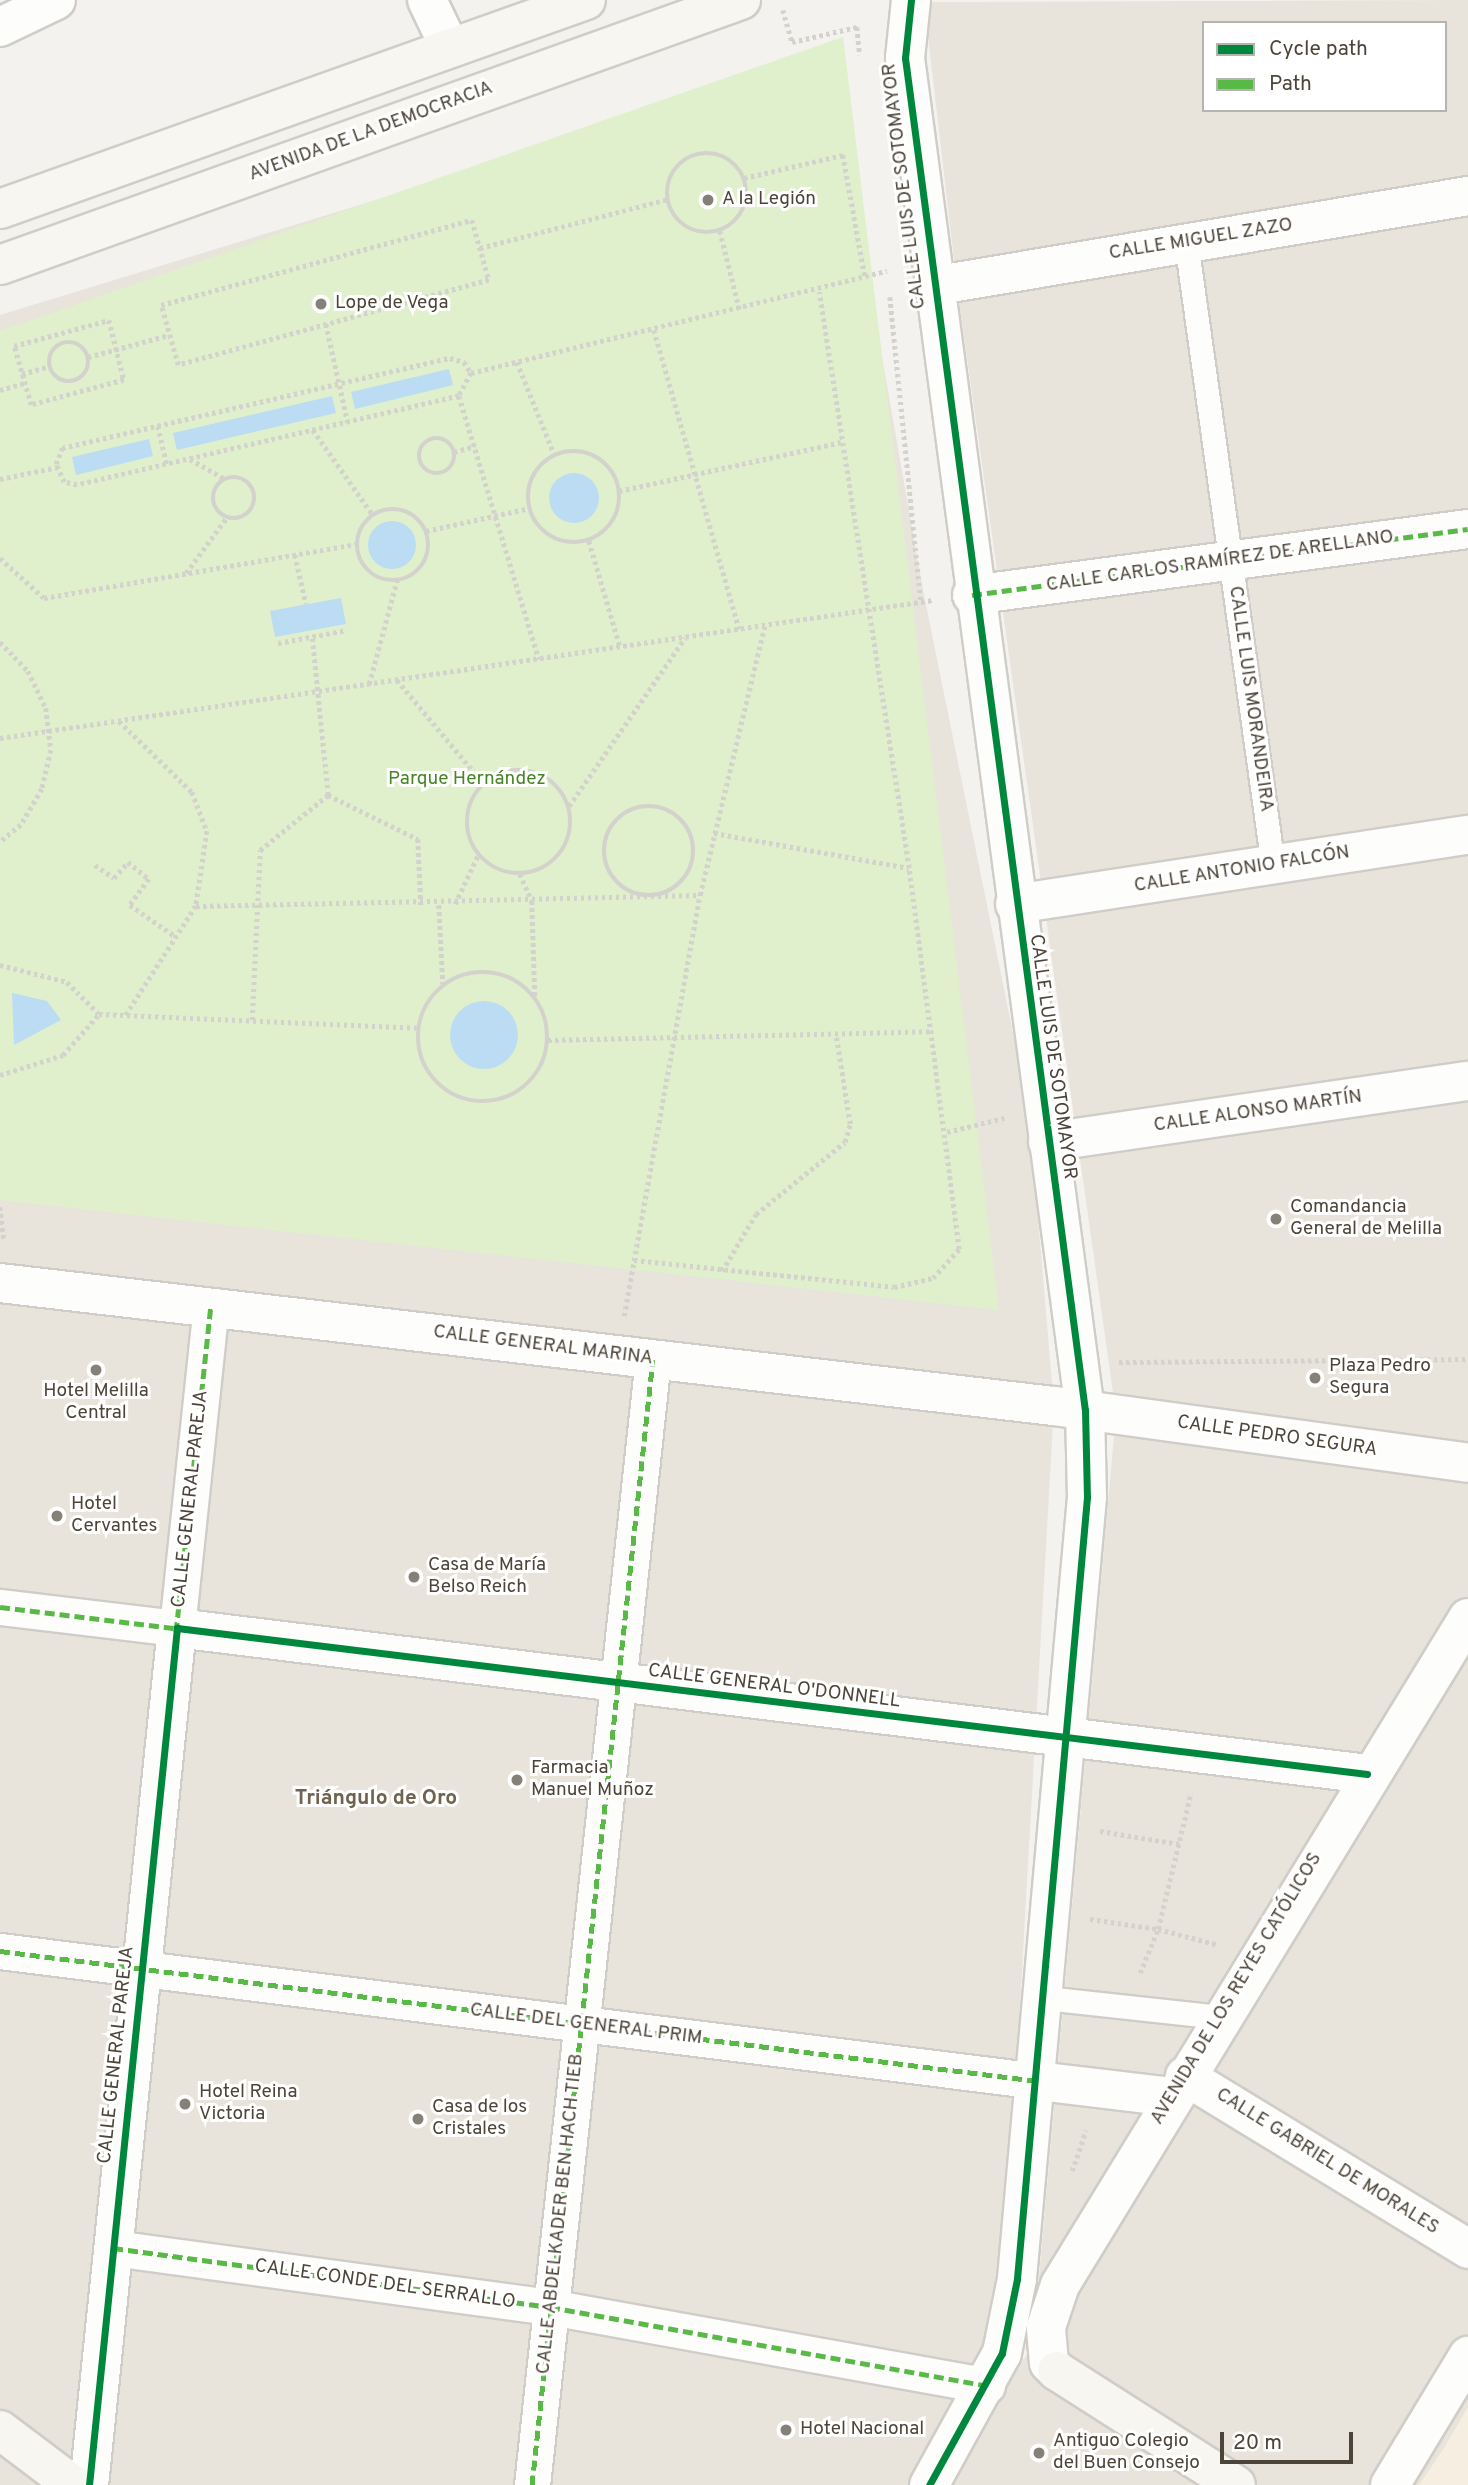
<!DOCTYPE html>
<html>
<head>
<meta charset="utf-8">
<style>
  body { margin:0 }
  #map { position:relative; width:1468px; height:2485px; overflow:hidden; background:#f3f2ee; font-family:Overpass,sans-serif }
  div>[style] { position:absolute }
  [style*='--x'] { left:calc(var(--x)*1px); top:calc(var(--y)*1px); width:calc(var(--w)*1px); rotate:calc(var(--a)*1deg) }
  .residential>* { inset:0; background:#e8e4db }
  .commercial>* { inset:0; background:#f6eee0 }
  .green>* { inset:0; background:#e0efcc }
  .water>* { inset:0; background:#bcdcf4 }
  .round { border-radius:50% }
  .path>* { height:4.5px; margin-top:-2.25px; transform-origin:0; background:repeating-linear-gradient(90deg,#d3d2cc 0 3.5px,transparent 0 7px) }
  .path>.ring { margin:-2.25px; padding:0; box-sizing:content-box; background:none; border:4.5px solid #d3d2cc; border-radius:50% }
  .roads { filter:drop-shadow(2px 0 #d0cdc8) drop-shadow(-2px 0 #d0cdc8) drop-shadow(0 2px #d0cdc8) drop-shadow(0 -2px #d0cdc8) }
  .service>* { height:23px; margin:-11.5px; padding:0 11.5px; transform-origin:11.5px; border-radius:11.5px; background:#fdfdfc }
  .pedestrian>* { height:35px; margin:-17.5px; padding:0 17.5px; transform-origin:17.5px; border-radius:17.5px; background:#fdfdfc }
  .minor>* { height:38px; margin:-19px; padding:0 19px; transform-origin:19px; border-radius:19px; background:#fdfdfc }
  .secondary>* { height:38px; margin:-19px; padding:0 19px; transform-origin:19px; border-radius:19px; background:#f7f6f1 }
  .quiet>* { height:5px; margin-top:-2.5px; transform-origin:0; background:repeating-linear-gradient(90deg,#58b947 0 10px,transparent 0 15px) }
  .cycleway>* { height:7px; margin:-3.5px; padding:0 3.5px; transform-origin:3.5px; border-radius:3.5px; background:#00873e }
  .dots>* { width:19px; height:19px; translate:-50% -50%; box-sizing:border-box; border:4px solid #fff; border-radius:50% }
  span { translate:-50% -50%; white-space:nowrap; text-align:center; line-height:1.15; -webkit-text-stroke:6px #fff; paint-order:stroke }
  .street-label { font-size:19px; color:#4c4438 }
  .poi-label { font-size:19px; color:#4c4438 }
  .left { translate:0 -50%; text-align:left }
  .park-label { font-size:19px; color:#468425 }
  .neighbourhood-label { font-size:21px; color:#6f634e; font-weight:700 }
  .legend { position:absolute; left:1202px; top:21px; width:245px; height:91px; box-sizing:border-box; background:#fff; border:2px solid #b7b4af; margin:0; padding:9px 12px; list-style:none; font-size:21px; color:#4c4438 }
  .legend li { display:flex; align-items:center; gap:14px; height:35px }
  .legend b { width:35px; border:2px solid #b7b4af }
  .scale { position:absolute; left:1220px; top:2432px; width:133px; height:32px; box-sizing:border-box; border:4px solid #4c4438; border-top:0; padding-left:9px; font-size:21px; line-height:24px; white-space:nowrap; color:#4c4438; -webkit-text-stroke:5px #fff; paint-order:stroke }
</style>
</head>
<body>
<div id="map">
  <div class="residential">
    <div style="clip-path:polygon(evenodd,1468px 0,1468px 2485px,948px 2485px,1033px 2344px,1116px 1414px,958px 294px,924px 2px,1468px 0,1204px 23px,1445px 23px,1445px 110px,1204px 110px,1204px 23px)"></div>
    <div style="clip-path:polygon(830px 61px,923px 590px,1029px 1112px,1054px 1406px,1001px 2341px,915px 2485px,0 2485px,0 315px)"></div>
  </div>
  <div class="commercial">
    <div style="clip-path:polygon(1468px 2407px,1468px 2485px,1419px 2485px,1444px 2448px)"></div>
  </div>
  <div class="green">
    <div style="clip-path:polygon(843px 37px,999px 1310px,0 1200px,0 331px)"></div>
  </div>
  <div class="water">
    <div style="clip-path:polygon(449px 369px,453px 385px,355px 409px,351px 392px)"></div>
    <div style="clip-path:polygon(332px 396px,336px 413px,177px 450px,173px 433px)"></div>
    <div style="clip-path:polygon(149px 439px,153px 456px,76px 475px,72px 457px)"></div>
    <div class="round" style="left:549px;top:473px;width:50px;height:50px"></div>
    <div class="round" style="left:368px;top:521px;width:48px;height:48px"></div>
    <div style="clip-path:polygon(341px 598px,346px 624px,275px 637px,270px 611px)"></div>
    <div style="clip-path:polygon(12px 993px,47px 1001px,61px 1020px,14px 1045px)"></div>
    <div class="round" style="left:450px;top:1001px;width:68px;height:68px"></div>
  </div>
  <div class="path">
    <div style="--x:783;--y:10;--w:33;--a:74"></div>
    <div style="--x:792;--y:42;--w:67;--a:-13"></div>
    <div style="--x:857;--y:27;--w:28;--a:84"></div>
    <div class="ring" style="left:667px;top:153px;width:75.5px;height:75.5px"></div>
    <div style="--x:744;--y:178;--w:102;--a:-13.1"></div>
    <div style="--x:843;--y:155;--w:124;--a:79.8"></div>
    <div style="--x:472;--y:220;--w:62;--a:74.2"></div>
    <div style="--x:489;--y:280;--w:322;--a:164.7"></div>
    <div style="--x:178;--y:365;--w:62;--a:-105.8"></div>
    <div style="--x:161;--y:305;--w:322;--a:-15.3"></div>
    <div style="--x:720;--y:231;--w:82;--a:76"></div>
    <div style="--x:480;--y:248;--w:194;--a:-14.6"></div>
    <div style="--x:890;--y:297;--w:307;--a:84.2"></div>
    <div style="--x:109;--y:320;--w:62;--a:76"></div>
    <div style="--x:124;--y:380;--w:96;--a:165"></div>
    <div style="--x:31;--y:405;--w:61;--a:-106.1"></div>
    <div style="--x:14;--y:346;--w:98;--a:-15.3"></div>
    <div style="--x:326;--y:324;--w:101;--a:77.5"></div>
    <div style="--x:654;--y:330;--w:311;--a:74.1"></div>
    <div class="ring" style="left:49px;top:342px;width:35.5px;height:35.5px"></div>
    <div style="--x:88;--y:357;--w:84;--a:-15.2"></div>
    <div style="--x:450;--y:358;--w:15;--a:16"></div>
    <div style="--x:464;--y:362;--w:13;--a:58"></div>
    <div style="--x:471;--y:373;--w:26;--a:118"></div>
    <div style="--x:459;--y:396;--w:392;--a:166.9"></div>
    <div style="--x:77;--y:485;--w:13;--a:-167"></div>
    <div style="--x:64;--y:482;--w:20;--a:-114"></div>
    <div style="--x:56;--y:464;--w:17;--a:-69"></div>
    <div style="--x:62;--y:448;--w:398;--a:-13.1"></div>
    <div style="--x:517;--y:362;--w:101;--a:68"></div>
    <div style="--x:471;--y:373;--w:428;--a:-13.8"></div>
    <div style="--x:22;--y:374;--w:29;--a:-16"></div>
    <div style="--x:0;--y:390;--w:26;--a:-16"></div>
    <div style="--x:459;--y:396;--w:275;--a:73.1"></div>
    <div style="--x:158;--y:426;--w:39;--a:77"></div>
    <div style="--x:313;--y:430;--w:104;--a:54.8"></div>
    <div class="ring" style="left:419px;top:438px;width:31.5px;height:31.5px"></div>
    <div class="ring" style="left:528px;top:451px;width:87.5px;height:87.5px"></div>
    <div style="--x:454;--y:452;--w:22;--a:-16"></div>
    <div style="--x:190;--y:459;--w:40;--a:29.7"></div>
    <div class="ring" style="left:213px;top:477px;width:37.5px;height:37.5px"></div>
    <div style="--x:0;--y:479;--w:59;--a:-11.7"></div>
    <div style="--x:619;--y:491;--w:227;--a:-12.4"></div>
    <div class="ring" style="left:357px;top:509px;width:67.5px;height:67.5px"></div>
    <div style="--x:426;--y:531;--w:107;--a:-12.5"></div>
    <div style="--x:589;--y:541;--w:109;--a:73.6"></div>
    <div style="--x:295;--y:555;--w:50;--a:77.3"></div>
    <div style="--x:0;--y:558;--w:59;--a:42.3"></div>
    <div style="--x:44;--y:598;--w:318;--a:-9.8"></div>
    <div style="--x:186;--y:573;--w:69;--a:-53.8"></div>
    <div style="--x:0;--y:642;--w:40;--a:46"></div>
    <div style="--x:28;--y:671;--w:41;--a:64.1"></div>
    <div style="--x:46;--y:708;--w:42;--a:83.2"></div>
    <div style="--x:51;--y:750;--w:40;--a:103"></div>
    <div style="--x:42;--y:789;--w:42;--a:120.3"></div>
    <div style="--x:21;--y:825;--w:27;--a:141"></div>
    <div style="--x:278;--y:643;--w:70;--a:-10.7"></div>
    <div style="--x:397;--y:680;--w:136;--a:50.1"></div>
    <div style="--x:369;--y:684;--w:108;--a:-74.9"></div>
    <div style="--x:119;--y:721;--w:102;--a:44.2"></div>
    <div style="--x:192;--y:792;--w:42;--a:69"></div>
    <div style="--x:207;--y:831;--w:76;--a:98.3"></div>
    <div style="--x:196;--y:906;--w:130;--a:122.7"></div>
    <div style="--x:0;--y:738;--w:943;--a:-8.41"></div>
    <div class="ring" style="left:467px;top:770px;width:99.5px;height:99.5px"></div>
    <div style="--x:328;--y:795;--w:100;--a:26.1"></div>
    <div style="--x:418;--y:839;--w:66;--a:87.4"></div>
    <div class="ring" style="left:604px;top:806px;width:85.5px;height:85.5px"></div>
    <div style="--x:569;--y:806;--w:204;--a:-55.4"></div>
    <div style="--x:714;--y:833;--w:198;--a:10.2"></div>
    <div style="--x:95;--y:865;--w:23;--a:34"></div>
    <div style="--x:114;--y:878;--w:21;--a:-49"></div>
    <div style="--x:128;--y:862;--w:27;--a:39"></div>
    <div style="--x:149;--y:879;--w:32;--a:126"></div>
    <div style="--x:130;--y:905;--w:56;--a:34.8"></div>
    <div style="--x:520;--y:874;--w:30;--a:66"></div>
    <div style="--x:532;--y:901;--w:96;--a:88.2"></div>
    <div style="--x:455;--y:904;--w:54;--a:-64.9"></div>
    <div style="--x:439;--y:905;--w:79;--a:87.1"></div>
    <div style="--x:196;--y:906;--w:504;--a:-1.25"></div>
    <div style="--x:0;--y:965;--w:69;--a:14.2"></div>
    <div style="--x:67;--y:982;--w:45;--a:45"></div>
    <div style="--x:99;--y:1014;--w:318;--a:2.5"></div>
    <div class="ring" style="left:418px;top:972px;width:125.5px;height:125.5px"></div>
    <div style="--x:252;--y:1020;--w:170;--a:-87.3"></div>
    <div style="--x:260;--y:850;--w:87;--a:-39"></div>
    <div style="--x:328;--y:795;--w:159;--a:-95.8"></div>
    <div style="--x:548;--y:1040;--w:383;--a:-1.3"></div>
    <div style="--x:0;--y:1075;--w:66;--a:-17.6"></div>
    <div style="--x:63;--y:1055;--w:55;--a:-48.7"></div>
    <div style="--x:947;--y:1132;--w:59;--a:-13.8"></div>
    <div style="--x:0;--y:1207;--w:34;--a:83"></div>
    <div style="--x:634;--y:1260;--w:261;--a:5.9"></div>
    <div style="--x:894;--y:1287;--w:40;--a:-13"></div>
    <div style="--x:933;--y:1278;--w:39;--a:-48"></div>
    <div style="--x:959;--y:1249;--w:384;--a:-97.5"></div>
    <div style="--x:909;--y:868;--w:583;--a:-98.88"></div>
    <div style="--x:722;--y:1271;--w:66;--a:-59.2"></div>
    <div style="--x:756;--y:1214;--w:114;--a:-39"></div>
    <div style="--x:845;--y:1142;--w:19;--a:-74"></div>
    <div style="--x:850;--y:1124;--w:89;--a:-99"></div>
    <div style="--x:624;--y:1316;--w:428;--a:-79.8"></div>
    <div style="--x:700;--y:895;--w:278;--a:-76.5"></div>
    <div style="--x:1119;--y:1362;--w:349;--a:-0.5"></div>
    <div style="--x:1100;--y:1831;--w:80;--a:9.3"></div>
    <div style="--x:1090;--y:1919;--w:69;--a:8.4"></div>
    <div style="--x:1158;--y:1929;--w:140;--a:-76.4"></div>
    <div style="--x:1140;--y:1973;--w:48;--a:-67.8"></div>
    <div style="--x:1158;--y:1929;--w:63;--a:14.7"></div>
    <div style="--x:1072;--y:2171;--w:43;--a:-71.1"></div>
  </div>
  <div class="roads">
    <div class="service">
      <div style="--x:1186;--y:242;--w:630;--a:82.06"></div>
      <div style="--x:1045;--y:1998;--w:176;--a:6.2"></div>
    </div>
    <div class="pedestrian">
      <div style="--x:0;--y:1607;--w:178;--a:6.8"></div>
      <div style="--x:177;--y:1628;--w:323;--a:-84"></div>
      <div style="--x:0;--y:1951;--w:1046;--a:7.14"></div>
      <div style="--x:113;--y:2248;--w:441;--a:7.7"></div>
      <div style="--x:550;--y:2307;--w:444;--a:10.2"></div>
      <div style="--x:532;--y:2485;--w:1132;--a:-83.87"></div>
    </div>
    <div class="minor">
      <div style="--x:427;--y:0;--w:53;--a:64.4"></div>
      <div style="--x:911;--y:0;--w:58;--a:95.9"></div>
      <div style="--x:905;--y:58;--w:1364;--a:82.42"></div>
      <div style="--x:1085;--y:1410;--w:87;--a:88.7"></div>
      <div style="--x:1087;--y:1497;--w:785;--a:95.12"></div>
      <div style="--x:1017;--y:2279;--w:76;--a:101.5"></div>
      <div style="--x:1002;--y:2353;--w:151;--a:118.9"></div>
      <div style="--x:0;--y:27;--w:62;--a:-25.7"></div>
      <div style="--x:933;--y:286;--w:543;--a:-9.55"></div>
      <div style="--x:972;--y:595;--w:500;--a:-7.58"></div>
      <div style="--x:1015;--y:904;--w:458;--a:-8.7"></div>
      <div style="--x:1048;--y:1142;--w:424;--a:-8.3"></div>
      <div style="--x:0;--y:1283;--w:1061;--a:6.66"></div>
      <div style="--x:1054;--y:1406;--w:418;--a:7.8"></div>
      <div style="--x:1185;--y:2076;--w:332;--a:31.4"></div>
      <div style="--x:1038;--y:2081;--w:136;--a:6.8"></div>
      <div style="--x:1057;--y:2371;--w:11;--a:-135"></div>
      <div style="--x:1049;--y:2363;--w:36;--a:-95"></div>
      <div style="--x:1046;--y:2327;--w:44;--a:-71.6"></div>
      <div style="--x:1060;--y:2285;--w:782;--a:-58.55"></div>
      <div style="--x:89;--y:2485;--w:862;--a:-84.14"></div>
      <div style="--x:177;--y:1628;--w:1199;--a:6.99"></div>
      <div style="--x:1390;--y:2485;--w:151;--a:-58.8"></div>
    </div>
    <div class="secondary">
      <div style="--x:0;--y:209;--w:622;--a:-19.63"></div>
      <div style="--x:0;--y:265;--w:787;--a:-19.68"></div>
      <div style="--x:1057;--y:2371;--w:212;--a:32.5"></div>
      <div style="--x:0;--y:2430;--w:91;--a:37"></div>
    </div>
  </div>
  <div class="quiet">
    <div style="--x:972;--y:595;--w:500;--a:-7.58"></div>
    <div style="--x:0;--y:1607;--w:183;--a:6.9"></div>
    <div style="--x:176;--y:1632;--w:327;--a:-83.9"></div>
    <div style="--x:0;--y:1951;--w:1046;--a:7.14"></div>
    <div style="--x:113;--y:2248;--w:441;--a:7.7"></div>
    <div style="--x:550;--y:2307;--w:444;--a:10.2"></div>
    <div style="--x:532;--y:2485;--w:1132;--a:-83.87"></div>
  </div>
  <div class="cycleway">
    <div style="--x:911;--y:0;--w:58;--a:95.9"></div>
    <div style="--x:905;--y:58;--w:1364;--a:82.42"></div>
    <div style="--x:1085;--y:1410;--w:87;--a:88.7"></div>
    <div style="--x:1087;--y:1497;--w:785;--a:95.12"></div>
    <div style="--x:1017;--y:2279;--w:76;--a:101.5"></div>
    <div style="--x:1002;--y:2353;--w:151;--a:118.9"></div>
    <div style="--x:89;--y:2485;--w:862;--a:-84.14"></div>
    <div style="--x:177;--y:1628;--w:1199;--a:6.99"></div>
  </div>
  <div class="dots">
    <div style="left:708px;top:200px;background:#868178"></div>
    <div style="left:321px;top:304px;background:#868178"></div>
    <div style="left:1276px;top:1219px;background:#868178"></div>
    <div style="left:96px;top:1370px;background:#868178"></div>
    <div style="left:1315px;top:1378px;background:#868178"></div>
    <div style="left:57px;top:1516px;background:#868178"></div>
    <div style="left:414px;top:1577px;background:#868178"></div>
    <div style="left:517px;top:1780px;background:#868178"></div>
    <div style="left:185px;top:2104px;background:#868178"></div>
    <div style="left:418px;top:2119px;background:#868178"></div>
    <div style="left:786px;top:2430px;background:#868178"></div>
    <div style="left:1039px;top:2453px;background:#868178"></div>
  </div>
  <div class="street-label">
    <span style="left:371px;top:132px;rotate:-20deg">AVENIDA DE LA DEMOCRACIA</span>
    <span style="left:905px;top:186px;rotate:-97deg">CALLE LUIS DE SOTOMAYOR</span>
    <span style="left:1201px;top:240px;rotate:-9deg">CALLE MIGUEL ZAZO</span>
    <span style="left:1220px;top:562px;rotate:-8deg">CALLE CARLOS RAMÍREZ DE ARELLANO</span>
    <span style="left:1250px;top:699px;rotate:82deg">CALLE LUIS MORANDEIRA</span>
    <span style="left:1242px;top:870px;rotate:-9deg">CALLE ANTONIO FALCÓN</span>
    <span style="left:1052px;top:1057px;rotate:82deg">CALLE LUIS DE SOTOMAYOR</span>
    <span style="left:1258px;top:1112px;rotate:-8deg">CALLE ALONSO MARTÍN</span>
    <span style="left:543px;top:1346px;rotate:7deg">CALLE GENERAL MARINA</span>
    <span style="left:1277px;top:1437px;rotate:8deg">CALLE PEDRO SEGURA</span>
    <span style="left:191px;top:1499px;rotate:-84deg">CALLE GENERAL PAREJA</span>
    <span style="left:774px;top:1687px;rotate:7deg">CALLE GENERAL O'DONNELL</span>
    <span style="left:1237px;top:1989px;rotate:-59deg">AVENIDA DE LOS REYES CATÓLICOS</span>
    <span style="left:586px;top:2025px;rotate:7deg">CALLE DEL GENERAL PRIM</span>
    <span style="left:117px;top:2055px;rotate:-84deg">CALLE GENERAL PAREJA</span>
    <span style="left:1327px;top:2162px;rotate:32deg">CALLE GABRIEL DE MORALES</span>
    <span style="left:561px;top:2214px;rotate:-84deg">CALLE ABDELKADER BEN HACH TIEB</span>
    <span style="left:385px;top:2285px;rotate:8deg">CALLE CONDE DEL SERRALLO</span>
  </div>
  <div class="poi-label">
    <span class="left" style="left:722px;top:200px">A la Legión</span>
    <span class="left" style="left:335px;top:304px">Lope de Vega</span>
    <span class="left" style="left:1290px;top:1219px">Comandancia<br>General de Melilla</span>
    <span class="left" style="left:1329px;top:1378px">Plaza Pedro<br>Segura</span>
    <span style="left:96px;top:1403px">Hotel Melilla<br>Central</span>
    <span class="left" style="left:71px;top:1516px">Hotel<br>Cervantes</span>
    <span class="left" style="left:428px;top:1577px">Casa de María<br>Belso Reich</span>
    <span class="left" style="left:531px;top:1780px">Farmacia<br>Manuel Muñoz</span>
    <span class="left" style="left:199px;top:2104px">Hotel Reina<br>Victoria</span>
    <span class="left" style="left:432px;top:2119px">Casa de los<br>Cristales</span>
    <span class="left" style="left:800px;top:2430px">Hotel Nacional</span>
    <span class="left" style="left:1053px;top:2453px">Antiguo Colegio<br>del Buen Consejo</span>
  </div>
  <div class="park-label">
    <span style="left:467px;top:780px">Parque Hernández</span>
  </div>
  <div class="neighbourhood-label">
    <span style="left:376px;top:1799px">Triángulo de Oro</span>
  </div>
  <ul class="legend">
  <li><b style="height:9px;background:#00873e"></b>Cycle path</li>
  <li><b style="height:9px;background:#58b947"></b>Path</li>
  </ul>
  <div class="scale">20 m</div>
</div>
</body>
</html>
